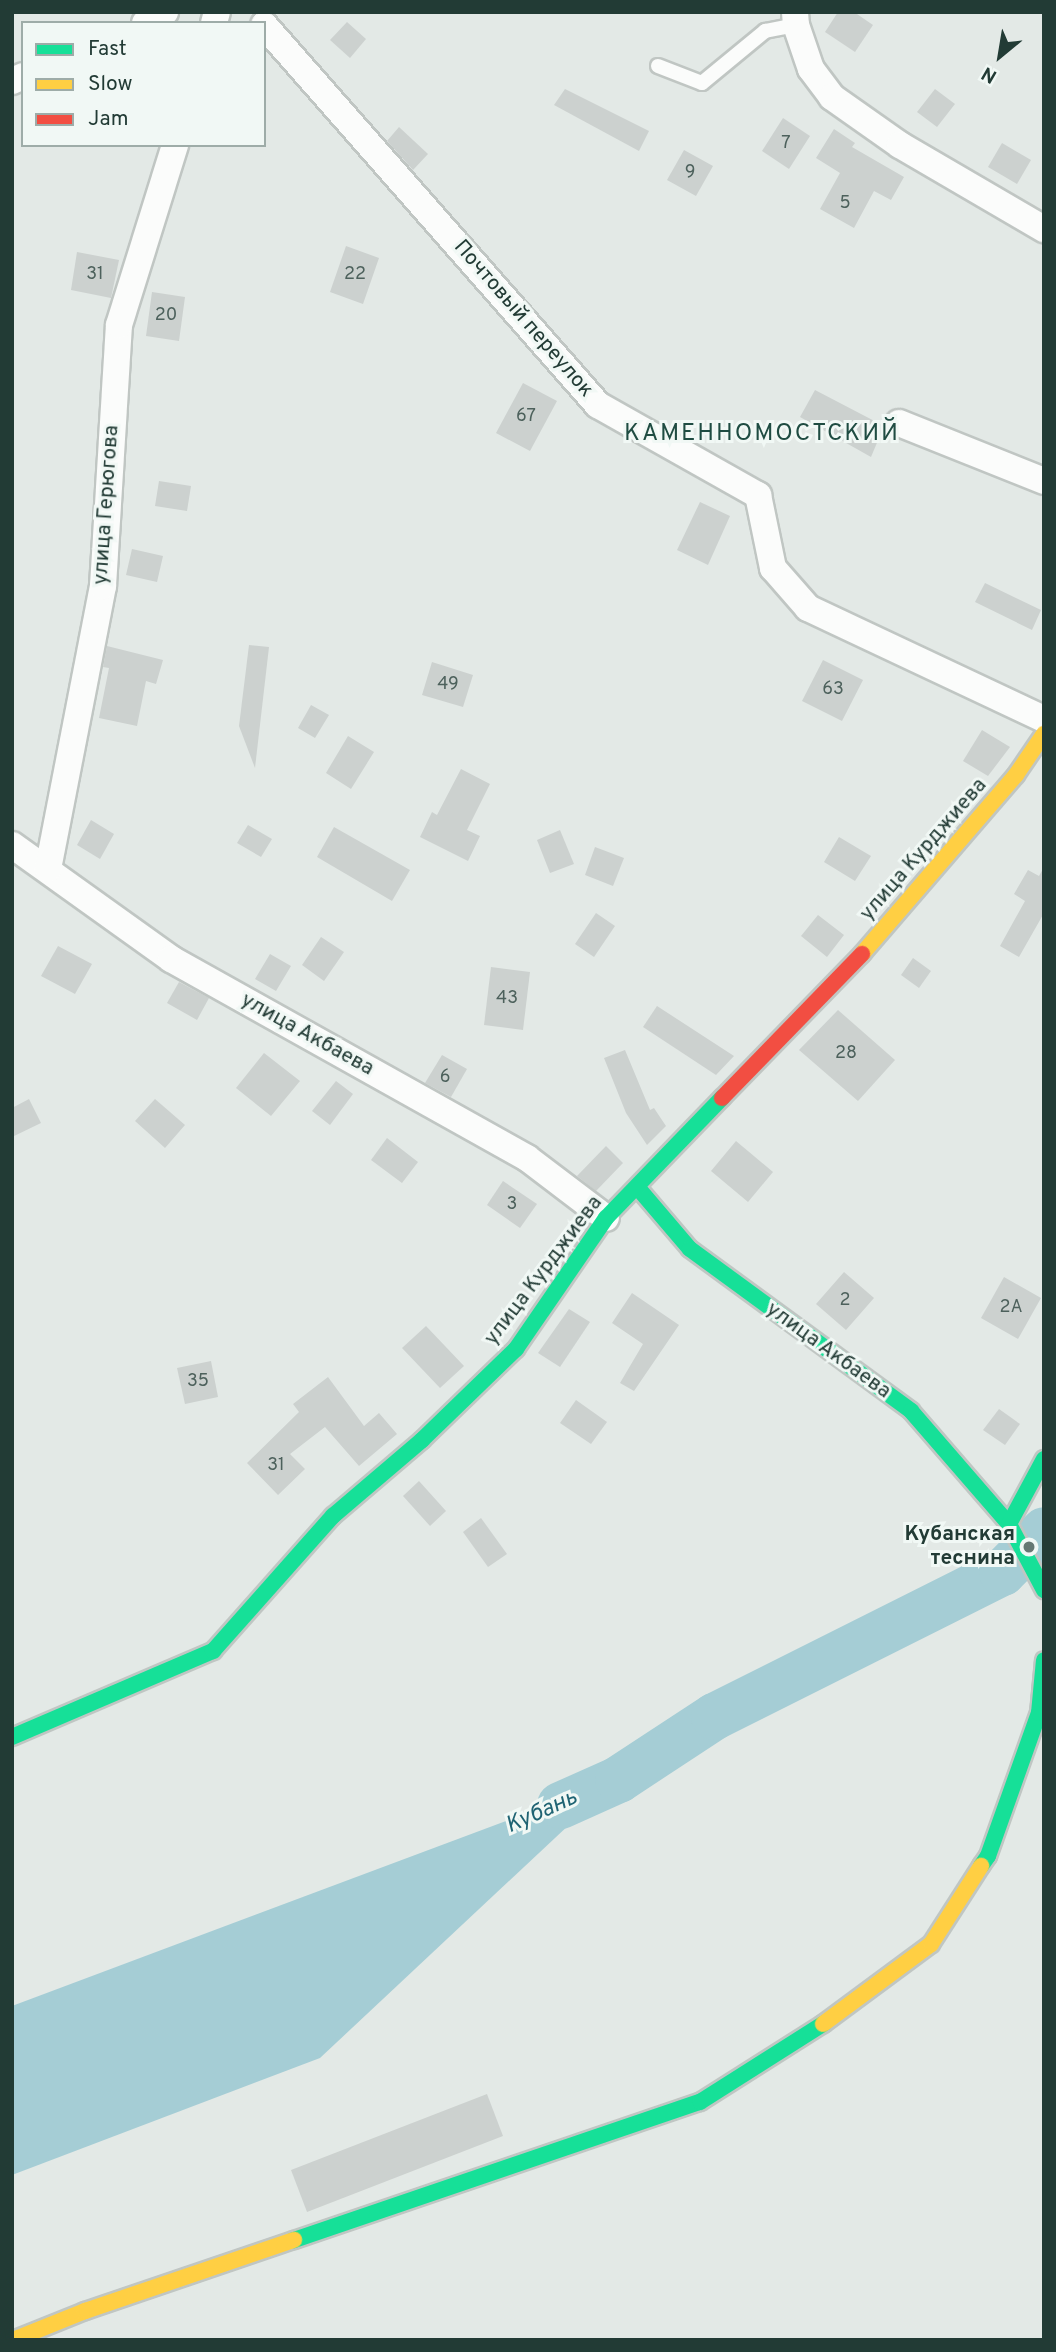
<!DOCTYPE html>
<html>
<head>
<meta charset="utf-8">
<style>
  body { margin:0 }
  #map { position:relative; width:1056px; height:2352px; overflow:hidden; background:#e3e9e6; font-family:Overpass,sans-serif }
  div>[style] { position:absolute }
  [style*='--x'] { left:calc(var(--x)*1px); top:calc(var(--y)*1px); width:calc(var(--w)*1px); rotate:calc(var(--a)*1deg) }
  .water>* { inset:0; background:#a5cdd5 }
  .river>* { height:47px; margin:-23.5px; padding:0 23.5px; transform-origin:23.5px; border-radius:23.5px; background:#a5cdd5 }
  .building>* { inset:0; background:#ccd1cf }
  .roads { filter:drop-shadow(2px 0 #c0c6c3) drop-shadow(-2px 0 #c0c6c3) drop-shadow(0 2px #c0c6c3) drop-shadow(0 -2px #c0c6c3) }
  .lane>* { height:14px; margin:-7px; padding:0 7px; transform-origin:7px; border-radius:7px; background:#fbfcfb }
  .street>* { height:26px; margin:-13px; padding:0 13px; transform-origin:13px; border-radius:13px; background:#fbfcfb }
  .fast>* { height:16px; margin:-8px; padding:0 8px; transform-origin:8px; border-radius:8px; background:#16e098 }
  .slow>* { height:16px; margin:-8px; padding:0 8px; transform-origin:8px; border-radius:8px; background:#ffcf43 }
  .jam>* { height:16px; margin:-8px; padding:0 8px; transform-origin:8px; border-radius:8px; background:#f24e42 }
  .dots>* { width:19px; height:19px; translate:-50% -50%; box-sizing:border-box; border:4px solid #f1f8f5; border-radius:50% }
  span { translate:-50% -50%; white-space:nowrap; text-align:center; line-height:1.15; -webkit-text-stroke:6px #f1f8f5; paint-order:stroke }
  .number-label { font-size:18px; color:#4d615c }
  .number-label span { -webkit-text-stroke-width:0 }
  .street-label { font-size:21px; color:#223b35 }
  .poi-label { font-size:21px; color:#223b35; font-weight:700 }
  .right { translate:-100% -50%; text-align:right }
  .water-label { font-size:23px; color:#1f6373; font-style:italic }
  .quarter-label { font-size:24px; color:#1f4c42; letter-spacing:2px }
  .frame { position:absolute; inset:0; border:14px solid #223b35; pointer-events:none }
  .legend { position:absolute; left:21px; top:21px; width:245px; height:126px; box-sizing:border-box; background:#f1f8f5; border:2px solid #9eaca8; margin:0; padding:9px 12px; list-style:none; font-size:21px; color:#223b35 }
  .legend li { display:flex; align-items:center; gap:14px; height:35px }
  .legend b { width:35px; border:2px solid #9eaca8 }
  .north { position:absolute; left:965px; top:21px; width:70px; height:70px; -webkit-text-stroke:5px #f1f8f5; paint-order:stroke; rotate:210deg; font-size:19px; font-weight:700; line-height:28px; text-align:center; color:#223b35 }
  .north::after { content:''; display:block; margin:auto; width:24px; height:32px; background:#223b35; clip-path:polygon(50% 0,100% 100%,50% 72%,0 100%) }
</style>
</head>
<body>
<div id="map">
  <div class="water">
    <div style="clip-path:polygon(618px 1779px,320px 2058px,12px 2175px,12px 2006px)"></div>
  </div>
  <div class="river">
    <div style="--x:560;--y:1805;--w:64;--a:-24.1"></div>
    <div style="--x:618;--y:1779;--w:115;--a:-33.3"></div>
    <div style="--x:714;--y:1716;--w:322;--a:-26.6"></div>
    <div style="--x:1002;--y:1572;--w:59;--a:-45"></div>
  </div>
  <div class="building">
    <div style="clip-path:polygon(838px 12px,854px 12px,873px 25px,855px 52px,825px 32px)"></div>
    <div style="clip-path:polygon(347px 22px,366px 39px,350px 58px,330px 40px)"></div>
    <div style="clip-path:polygon(565px 89px,649px 131px,639px 151px,554px 105px)"></div>
    <div style="clip-path:polygon(935px 89px,955px 104px,937px 127px,917px 112px)"></div>
    <div style="clip-path:polygon(783px 118px,810px 136px,789px 169px,762px 151px)"></div>
    <div style="clip-path:polygon(399px 127px,428px 154px,413px 170px,387px 141px)"></div>
    <div style="clip-path:polygon(834px 129px,855px 143px,852px 147px,904px 177px,891px 200px,874px 191px,854px 228px,820px 209px,840px 173px,816px 158px)"></div>
    <div style="clip-path:polygon(1002px 143px,1031px 160px,1017px 184px,988px 167px)"></div>
    <div style="clip-path:polygon(684px 150px,713px 166px,696px 196px,667px 180px)"></div>
    <div style="clip-path:polygon(346px 246px,379px 258px,363px 304px,330px 292px)"></div>
    <div style="clip-path:polygon(77px 252px,119px 260px,111px 298px,71px 290px)"></div>
    <div style="clip-path:polygon(152px 292px,185px 297px,179px 341px,146px 336px)"></div>
    <div style="clip-path:polygon(523px 383px,557px 401px,530px 451px,496px 433px)"></div>
    <div style="clip-path:polygon(815px 390px,884px 426px,871px 457px,800px 417px)"></div>
    <div style="clip-path:polygon(159px 481px,191px 486px,187px 511px,155px 506px)"></div>
    <div style="clip-path:polygon(700px 502px,730px 516px,708px 565px,677px 550px)"></div>
    <div style="clip-path:polygon(132px 549px,163px 556px,157px 582px,126px 575px)"></div>
    <div style="clip-path:polygon(985px 583px,1041px 610px,1032px 630px,975px 602px)"></div>
    <div style="clip-path:polygon(249px 645px,269px 647px,255px 768px,239px 726px)"></div>
    <div style="clip-path:polygon(107px 646px,163px 660px,156px 684px,146px 681px,137px 726px,99px 718px,109px 668px,103px 667px)"></div>
    <div style="clip-path:polygon(823px 660px,863px 680px,842px 721px,802px 701px)"></div>
    <div style="clip-path:polygon(432px 662px,473px 675px,463px 707px,422px 695px)"></div>
    <div style="clip-path:polygon(311px 705px,329px 715px,315px 738px,298px 728px)"></div>
    <div style="clip-path:polygon(982px 730px,1010px 747px,988px 776px,963px 761px)"></div>
    <div style="clip-path:polygon(348px 736px,374px 752px,351px 789px,326px 773px)"></div>
    <div style="clip-path:polygon(461px 769px,490px 784px,467px 830px,480px 836px,468px 861px,420px 837px,432px 812px,437px 815px)"></div>
    <div style="clip-path:polygon(91px 820px,114px 834px,100px 859px,77px 845px)"></div>
    <div style="clip-path:polygon(248px 825px,272px 839px,261px 857px,237px 843px)"></div>
    <div style="clip-path:polygon(334px 827px,410px 870px,392px 901px,317px 857px)"></div>
    <div style="clip-path:polygon(560px 830px,574px 864px,550px 873px,537px 840px)"></div>
    <div style="clip-path:polygon(839px 837px,871px 856px,855px 881px,824px 862px)"></div>
    <div style="clip-path:polygon(595px 847px,624px 858px,613px 886px,585px 875px)"></div>
    <div style="clip-path:polygon(1044px 867px,1044px 913px,1019px 957px,1000px 946px,1025px 901px,1014px 894px,1028px 870px,1039px 876px)"></div>
    <div style="clip-path:polygon(596px 913px,615px 926px,594px 957px,575px 944px)"></div>
    <div style="clip-path:polygon(818px 915px,844px 935px,827px 957px,801px 936px)"></div>
    <div style="clip-path:polygon(321px 937px,344px 952px,324px 981px,302px 965px)"></div>
    <div style="clip-path:polygon(58px 946px,92px 964px,75px 994px,41px 976px)"></div>
    <div style="clip-path:polygon(270px 954px,291px 966px,276px 991px,255px 979px)"></div>
    <div style="clip-path:polygon(913px 958px,931px 971px,919px 988px,901px 975px)"></div>
    <div style="clip-path:polygon(491px 967px,530px 972px,523px 1030px,484px 1025px)"></div>
    <div style="clip-path:polygon(179px 982px,209px 998px,197px 1020px,167px 1003px)"></div>
    <div style="clip-path:polygon(657px 1006px,734px 1056px,716px 1075px,643px 1027px)"></div>
    <div style="clip-path:polygon(838px 1010px,895px 1060px,858px 1101px,799px 1050px)"></div>
    <div style="clip-path:polygon(625px 1050px,650px 1110px,654px 1108px,666px 1126px,647px 1145px,626px 1113px,604px 1058px)"></div>
    <div style="clip-path:polygon(264px 1053px,300px 1081px,271px 1116px,236px 1088px)"></div>
    <div style="clip-path:polygon(442px 1055px,467px 1069px,451px 1097px,425px 1083px)"></div>
    <div style="clip-path:polygon(336px 1081px,353px 1094px,330px 1125px,312px 1111px)"></div>
    <div style="clip-path:polygon(29px 1099px,41px 1123px,12px 1137px,12px 1108px)"></div>
    <div style="clip-path:polygon(155px 1099px,185px 1125px,165px 1148px,135px 1121px)"></div>
    <div style="clip-path:polygon(387px 1138px,418px 1162px,402px 1183px,371px 1160px)"></div>
    <div style="clip-path:polygon(736px 1141px,773px 1172px,748px 1202px,711px 1171px)"></div>
    <div style="clip-path:polygon(606px 1146px,623px 1163px,596px 1191px,577px 1176px)"></div>
    <div style="clip-path:polygon(503px 1181px,537px 1204px,520px 1228px,487px 1205px)"></div>
    <div style="clip-path:polygon(844px 1272px,874px 1298px,846px 1330px,816px 1304px)"></div>
    <div style="clip-path:polygon(1004px 1277px,1041px 1298px,1018px 1339px,981px 1318px)"></div>
    <div style="clip-path:polygon(632px 1293px,679px 1325px,634px 1391px,620px 1383px,643px 1344px,612px 1323px)"></div>
    <div style="clip-path:polygon(569px 1309px,590px 1322px,560px 1367px,538px 1353px)"></div>
    <div style="clip-path:polygon(426px 1326px,464px 1366px,440px 1388px,402px 1348px)"></div>
    <div style="clip-path:polygon(211px 1361px,218px 1397px,185px 1404px,177px 1368px)"></div>
    <div style="clip-path:polygon(328px 1377px,364px 1426px,379px 1413px,397px 1434px,359px 1466px,325px 1427px,290px 1454px,305px 1469px,278px 1495px,247px 1463px,299px 1412px,293px 1404px)"></div>
    <div style="clip-path:polygon(576px 1400px,607px 1422px,591px 1444px,560px 1423px)"></div>
    <div style="clip-path:polygon(999px 1409px,1020px 1424px,1005px 1445px,983px 1430px)"></div>
    <div style="clip-path:polygon(419px 1481px,446px 1511px,430px 1526px,403px 1496px)"></div>
    <div style="clip-path:polygon(481px 1518px,507px 1554px,488px 1567px,463px 1532px)"></div>
    <div style="clip-path:polygon(487px 2094px,503px 2136px,307px 2212px,291px 2170px)"></div>
  </div>
  <div class="roads">
    <div class="lane">
      <div style="--x:658;--y:66;--w:47;--a:21.1"></div>
      <div style="--x:702;--y:83;--w:82;--a:-39.5"></div>
      <div style="--x:765;--y:31;--w:32;--a:-11"></div>
    </div>
    <div class="street">
      <div style="--x:795;--y:12;--w:13;--a:86"></div>
      <div style="--x:796;--y:25;--w:46;--a:71.2"></div>
      <div style="--x:811;--y:69;--w:35;--a:53"></div>
      <div style="--x:832;--y:97;--w:83;--a:35.2"></div>
      <div style="--x:900;--y:145;--w:167;--a:30.3"></div>
      <div style="--x:145;--y:23;--w:23;--a:-29"></div>
      <div style="--x:214;--y:23;--w:11;--a:-75"></div>
      <div style="--x:264;--y:25;--w:506;--a:48.69"></div>
      <div style="--x:598;--y:405;--w:184;--a:29.4"></div>
      <div style="--x:758;--y:495;--w:75;--a:78.4"></div>
      <div style="--x:773;--y:568;--w:53;--a:48.8"></div>
      <div style="--x:808;--y:608;--w:261;--a:25.2"></div>
      <div style="--x:12;--y:81;--w:12;--a:-24"></div>
      <div style="--x:899;--y:423;--w:156;--a:21.8"></div>
      <div style="--x:12;--y:845;--w:196;--a:35.6"></div>
      <div style="--x:171;--y:959;--w:408;--a:29.2"></div>
      <div style="--x:527;--y:1158;--w:99;--a:37.2"></div>
      <div style="--x:48;--y:869;--w:288;--a:-79"></div>
      <div style="--x:103;--y:586;--w:261;--a:-86.5"></div>
      <div style="--x:119;--y:325;--w:189;--a:-72.7"></div>
    </div>
    <div class="fast">
      <div style="--x:638;--y:1188;--w:80;--a:49.6"></div>
      <div style="--x:690;--y:1249;--w:274;--a:36.2"></div>
      <div style="--x:911;--y:1411;--w:150;--a:49.1"></div>
      <div style="--x:1009;--y:1524;--w:75;--a:62.1"></div>
      <div style="--x:1009;--y:1524;--w:74;--a:-61.7"></div>
      <div style="--x:12;--y:1737;--w:219;--a:-23.2"></div>
      <div style="--x:213;--y:1651;--w:181;--a:-48.4"></div>
      <div style="--x:333;--y:1516;--w:117;--a:-40.5"></div>
      <div style="--x:422;--y:1440;--w:131;--a:-44.1"></div>
      <div style="--x:516;--y:1349;--w:159;--a:-55.5"></div>
      <div style="--x:606;--y:1218;--w:167;--a:-46"></div>
      <div style="--x:981;--y:1866;--w:12;--a:-55"></div>
      <div style="--x:988;--y:1856;--w:152;--a:-70.4"></div>
      <div style="--x:1039;--y:1713;--w:53;--a:-84.6"></div>
      <div style="--x:294;--y:2240;--w:429;--a:-18.8"></div>
      <div style="--x:700;--y:2102;--w:146;--a:-32.4"></div>
    </div>
    <div class="slow">
      <div style="--x:862;--y:954;--w:236;--a:-49.3"></div>
      <div style="--x:1016;--y:775;--w:50;--a:-55.7"></div>
      <div style="--x:823;--y:2024;--w:134;--a:-36.5"></div>
      <div style="--x:931;--y:1944;--w:93;--a:-57.3"></div>
      <div style="--x:13;--y:2340;--w:78;--a:-21.9"></div>
      <div style="--x:85;--y:2311;--w:221;--a:-18.8"></div>
    </div>
    <div class="jam">
      <div style="--x:722;--y:1098;--w:201;--a:-45.8"></div>
    </div>
  </div>
  <div class="dots">
    <div style="left:1029px;top:1547px;background:#667873"></div>
  </div>
  <div class="number-label">
    <span style="left:786px;top:144px">7</span>
    <span style="left:690px;top:173px">9</span>
    <span style="left:845px;top:204px">5</span>
    <span style="left:95px;top:275px">31</span>
    <span style="left:355px;top:275px">22</span>
    <span style="left:166px;top:316px">20</span>
    <span style="left:526px;top:417px">67</span>
    <span style="left:448px;top:685px">49</span>
    <span style="left:833px;top:690px">63</span>
    <span style="left:507px;top:999px">43</span>
    <span style="left:846px;top:1054px">28</span>
    <span style="left:445px;top:1078px">6</span>
    <span style="left:512px;top:1205px">3</span>
    <span style="left:845px;top:1301px">2</span>
    <span style="left:1011px;top:1308px">2А</span>
    <span style="left:198px;top:1382px">35</span>
    <span style="left:276px;top:1466px">31</span>
  </div>
  <div class="street-label">
    <span style="left:523px;top:319px;rotate:49deg">Почтовый переулок</span>
    <span style="left:107px;top:505px;rotate:-86deg">улица Герюгова</span>
    <span style="left:924px;top:850px;rotate:-49deg">улица Курджиева</span>
    <span style="left:307px;top:1035px;rotate:29deg">улица Акбаева</span>
    <span style="left:544px;top:1271px;rotate:-53deg">улица Курджиева</span>
    <span style="left:828px;top:1351px;rotate:36deg">улица Акбаева</span>
  </div>
  <div class="poi-label">
    <span class="right" style="left:1015px;top:1547px">Кубанская<br>теснина</span>
  </div>
  <div class="water-label">
    <span style="left:542px;top:1813px;rotate:-24deg">Кубань</span>
  </div>
  <div class="quarter-label">
    <span style="left:762px;top:435px">КАМЕННОМОСТСКИЙ</span>
  </div>
  <div class="frame"></div>
  <ul class="legend">
  <li><b style="height:9px;background:#16e098"></b>Fast</li>
  <li><b style="height:9px;background:#ffcf43"></b>Slow</li>
  <li><b style="height:9px;background:#f24e42"></b>Jam</li>
  </ul>
  <div class="north">N</div>
</div>
</body>
</html>
